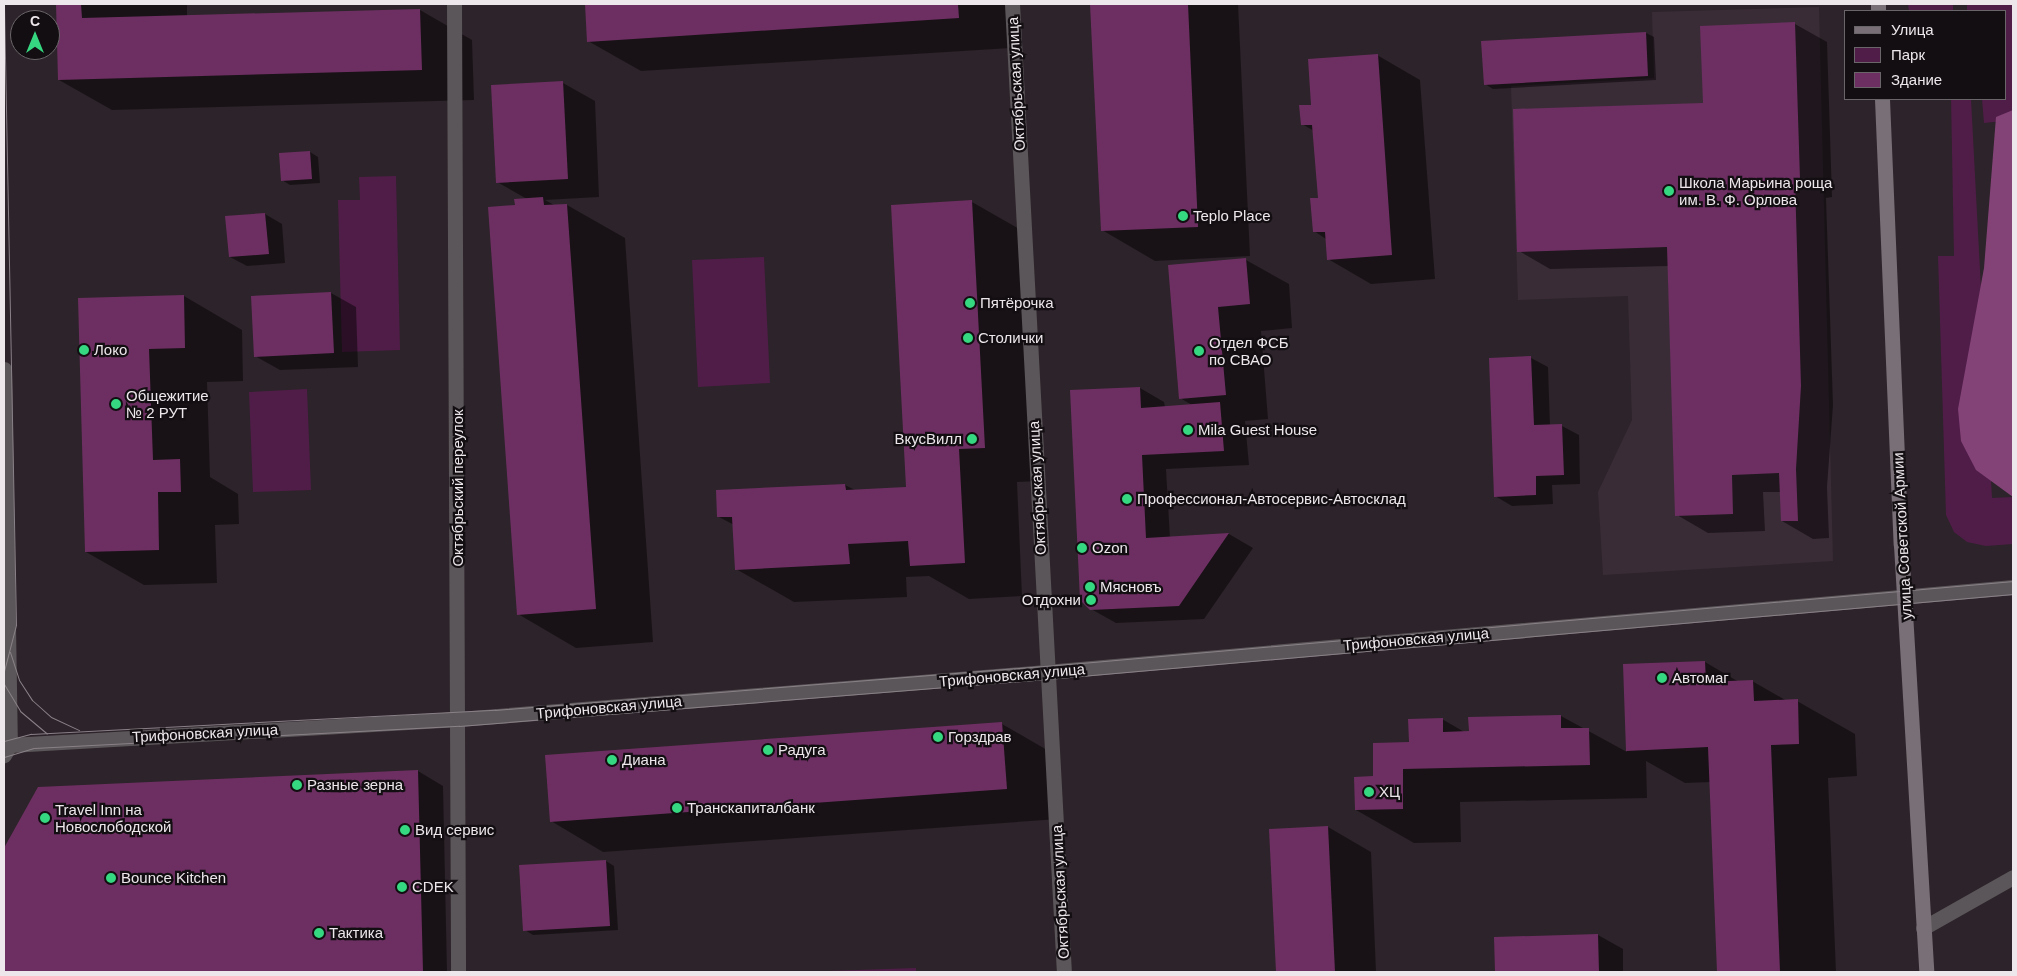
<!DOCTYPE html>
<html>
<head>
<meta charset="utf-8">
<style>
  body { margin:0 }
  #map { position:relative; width:2017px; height:976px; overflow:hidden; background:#2d232a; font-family:Arial,sans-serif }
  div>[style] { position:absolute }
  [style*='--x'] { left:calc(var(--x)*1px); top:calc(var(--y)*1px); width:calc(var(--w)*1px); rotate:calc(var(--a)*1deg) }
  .built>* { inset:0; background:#3a2c37 }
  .green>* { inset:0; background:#501d48 }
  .forest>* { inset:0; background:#834377 }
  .shadow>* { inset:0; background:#0007 }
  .building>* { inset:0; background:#6d2f62 }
  .minor>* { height:15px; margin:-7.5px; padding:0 7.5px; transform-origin:7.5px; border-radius:7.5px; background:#5b5659 }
  .tertiary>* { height:15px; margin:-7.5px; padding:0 7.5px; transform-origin:7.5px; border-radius:7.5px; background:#5b5659 }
  .secondary>* { height:15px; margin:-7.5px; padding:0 7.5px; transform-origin:7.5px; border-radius:7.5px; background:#787076 }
  .tram>* { height:1px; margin:-0.5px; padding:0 0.5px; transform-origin:0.5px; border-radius:0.5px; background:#898187 }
  .dots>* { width:14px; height:14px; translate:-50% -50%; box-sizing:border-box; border:2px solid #120e11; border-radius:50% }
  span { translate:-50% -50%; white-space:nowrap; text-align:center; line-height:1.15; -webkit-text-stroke:4.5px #120e11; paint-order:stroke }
  .street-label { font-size:15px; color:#ede7eb }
  .poi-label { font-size:15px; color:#ede7eb }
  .left { translate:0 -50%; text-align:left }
  .right { translate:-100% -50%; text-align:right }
  .frame { position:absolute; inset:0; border:5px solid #ede7eb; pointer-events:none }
  .legend { position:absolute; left:1844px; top:10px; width:162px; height:90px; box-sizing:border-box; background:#120e11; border:1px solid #6a6568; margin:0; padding:6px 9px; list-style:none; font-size:15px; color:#ede7eb }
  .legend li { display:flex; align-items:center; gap:10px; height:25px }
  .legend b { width:25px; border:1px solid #6a6568 }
  .north { position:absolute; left:10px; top:10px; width:50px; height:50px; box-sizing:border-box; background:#120e11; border:1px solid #6a6568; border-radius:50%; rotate:0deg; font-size:14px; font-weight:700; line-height:20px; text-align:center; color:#ede7eb }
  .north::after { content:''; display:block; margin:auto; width:18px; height:22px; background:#35d881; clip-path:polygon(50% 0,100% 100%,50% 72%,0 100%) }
</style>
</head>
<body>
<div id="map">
  <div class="built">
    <div style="clip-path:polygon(1819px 7px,1833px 561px,1603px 575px,1598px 492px,1632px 420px,1628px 296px,1518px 300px,1511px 86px,1654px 78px,1652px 12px)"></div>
  </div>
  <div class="green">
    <div style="clip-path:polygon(1908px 4px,1953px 4px,1953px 11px,1909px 11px)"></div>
    <div style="clip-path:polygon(1967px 4px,2013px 4px,2013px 120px,1984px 123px,1982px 99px,2006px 99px,2006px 11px,1967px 11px)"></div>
    <div style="clip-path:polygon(1951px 99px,1971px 99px,1992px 498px,2013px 497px,2013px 544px,1986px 546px,1967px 542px,1954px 532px,1946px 515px,1938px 256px,1954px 256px)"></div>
    <div style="clip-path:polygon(396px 176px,400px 350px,342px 352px,338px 200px,360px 200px,359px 177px)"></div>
    <div style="clip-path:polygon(764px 257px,770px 383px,698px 387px,692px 260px)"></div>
    <div style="clip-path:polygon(307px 389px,311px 490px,253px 492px,249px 392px)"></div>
    <div style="clip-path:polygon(916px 968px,916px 972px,828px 972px,828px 971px)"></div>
  </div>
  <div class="forest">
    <div style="clip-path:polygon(2013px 110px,2013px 497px,1976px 470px,1961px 441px,1958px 409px,1984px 268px,1996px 117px)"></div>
  </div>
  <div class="shadow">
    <div style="clip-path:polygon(57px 4px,187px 4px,187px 17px,420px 10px,472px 40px,474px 100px,112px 110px,59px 80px)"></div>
    <div style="clip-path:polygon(586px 4px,1008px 4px,1011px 48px,641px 71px,588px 41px)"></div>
    <div style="clip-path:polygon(1092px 4px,1238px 4px,1250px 256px,1155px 261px,1102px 230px)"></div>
    <div style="clip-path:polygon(1795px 24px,1827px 42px,1832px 197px,1826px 198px,1833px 405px,1827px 487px,1829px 538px,1813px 539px,1782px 521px,1781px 492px,1763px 492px,1765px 531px,1708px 533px,1677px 515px,1668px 266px,1550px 269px,1519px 251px,1704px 104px)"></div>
    <div style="clip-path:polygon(1646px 33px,1654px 37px,1656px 80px,1493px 89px,1485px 84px)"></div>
    <div style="clip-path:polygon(1377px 55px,1420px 80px,1435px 279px,1371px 284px,1328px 259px,1326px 239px,1314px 231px,1319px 199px,1314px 131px,1302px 124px,1312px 106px)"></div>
    <div style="clip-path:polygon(563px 83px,595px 101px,599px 197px,545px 200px,556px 206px,567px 205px,625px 238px,653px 642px,576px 648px,518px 614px,516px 206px,527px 199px,497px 182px)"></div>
    <div style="clip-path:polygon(310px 152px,318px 157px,320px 183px,290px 185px,282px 180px)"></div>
    <div style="clip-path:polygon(972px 202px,1030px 235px,1042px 481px,1017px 482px,1022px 596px,969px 599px,929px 576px,906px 577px,907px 597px,794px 602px,736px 569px,734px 525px,719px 517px,845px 485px,855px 490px,907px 488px,893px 206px)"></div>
    <div style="clip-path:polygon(265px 214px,282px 224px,285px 263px,247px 266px,230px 257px)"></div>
    <div style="clip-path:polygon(1246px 260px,1289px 284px,1292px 328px,1261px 331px,1268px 419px,1245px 421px,1249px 465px,1166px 469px,1170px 538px,1229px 534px,1253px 548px,1204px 619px,1116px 623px,1091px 609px,1140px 388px,1164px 402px,1165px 407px,1192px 405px,1180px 398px,1169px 266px)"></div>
    <div style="clip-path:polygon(331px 293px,356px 307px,358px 367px,280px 370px,255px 356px)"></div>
    <div style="clip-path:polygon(184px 296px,242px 330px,243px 381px,207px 382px,210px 477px,238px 494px,239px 524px,215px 525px,217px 583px,144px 585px,86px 552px,79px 299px)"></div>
    <div style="clip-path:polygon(1531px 358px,1548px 367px,1550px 426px,1562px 426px,1579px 435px,1580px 484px,1552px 485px,1553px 504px,1512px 506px,1495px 496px,1490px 359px)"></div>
    <div style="clip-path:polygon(1705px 662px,1739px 682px,1752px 681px,1787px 701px,1797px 701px,1855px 734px,1857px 776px,1828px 778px,1836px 972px,1718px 972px,1711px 782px,1685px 783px,1646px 761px,1647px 798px,1460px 802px,1461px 842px,1414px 843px,1356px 810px,1375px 777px,1410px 743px,1442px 719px,1466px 733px,1561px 716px,1627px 752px,1624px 665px)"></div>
    <div style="clip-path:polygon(1002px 724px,1054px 754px,1059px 819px,603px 852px,551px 821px)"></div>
    <div style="clip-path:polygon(418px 771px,443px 786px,447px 972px,4px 972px,4px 851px,39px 788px)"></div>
    <div style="clip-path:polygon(1328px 827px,1371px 852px,1376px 972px,1277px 972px,1271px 830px)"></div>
    <div style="clip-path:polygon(606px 861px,614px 866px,618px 930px,533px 935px,525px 930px)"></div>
    <div style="clip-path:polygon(1598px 935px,1623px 949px,1623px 972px,1496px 972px,1495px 938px)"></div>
  </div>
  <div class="building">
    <div style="clip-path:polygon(56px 4px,81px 4px,82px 18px,420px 9px,422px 70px,58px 80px)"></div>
    <div style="clip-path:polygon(585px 4px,958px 4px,959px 18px,587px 42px)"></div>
    <div style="clip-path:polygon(1090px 4px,1188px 4px,1198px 227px,1101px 231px)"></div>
    <div style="clip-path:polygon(1795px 22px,1800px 179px,1795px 180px,1801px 386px,1796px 469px,1798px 521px,1781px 521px,1779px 473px,1732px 475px,1733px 514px,1675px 516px,1667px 247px,1517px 252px,1513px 109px,1703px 103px,1700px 26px)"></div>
    <div style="clip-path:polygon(1646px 32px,1648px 76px,1484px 85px,1481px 41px)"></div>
    <div style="clip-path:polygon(1378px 54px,1392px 255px,1327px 260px,1325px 232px,1313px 232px,1310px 198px,1318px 198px,1312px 125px,1301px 125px,1299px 105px,1311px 105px,1308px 59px)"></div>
    <div style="clip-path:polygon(563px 81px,568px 179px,496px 183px,491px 85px)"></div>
    <div style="clip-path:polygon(310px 151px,312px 179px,281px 181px,279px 153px)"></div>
    <div style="clip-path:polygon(543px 197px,544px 205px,567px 204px,596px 609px,517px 615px,488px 207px,515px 205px,514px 199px)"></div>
    <div style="clip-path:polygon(972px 200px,985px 448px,959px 449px,965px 563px,910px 566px,908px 541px,848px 544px,850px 564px,735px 570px,732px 517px,717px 517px,716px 490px,845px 484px,846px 490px,906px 487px,891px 205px)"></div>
    <div style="clip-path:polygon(265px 213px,269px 254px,229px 257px,225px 216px)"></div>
    <div style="clip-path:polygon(1246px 258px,1250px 304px,1218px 307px,1226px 395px,1179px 399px,1168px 265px)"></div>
    <div style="clip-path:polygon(331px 292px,334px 353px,254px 357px,251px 296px)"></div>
    <div style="clip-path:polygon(184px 295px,185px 348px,149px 349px,153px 460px,180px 459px,181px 492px,158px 492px,159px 550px,85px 552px,78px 298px)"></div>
    <div style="clip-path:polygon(1531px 356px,1534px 425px,1562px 424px,1564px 475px,1536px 476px,1536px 495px,1494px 497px,1489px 358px)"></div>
    <div style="clip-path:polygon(1140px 387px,1141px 408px,1220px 402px,1224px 451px,1142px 455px,1146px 538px,1229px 533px,1179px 606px,1090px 610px,1080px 600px,1070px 390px)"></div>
    <div style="clip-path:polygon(1705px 661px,1706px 682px,1753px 680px,1754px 701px,1798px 699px,1799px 744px,1771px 745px,1780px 972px,1717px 972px,1708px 747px,1626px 751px,1623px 664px)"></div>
    <div style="clip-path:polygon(1561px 715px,1561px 728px,1589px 728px,1590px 765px,1403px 769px,1403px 809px,1355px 810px,1354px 777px,1373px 776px,1373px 743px,1409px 742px,1408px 719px,1443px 718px,1443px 732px,1469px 731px,1468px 717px)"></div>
    <div style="clip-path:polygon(1002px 722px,1007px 789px,550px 822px,545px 755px)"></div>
    <div style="clip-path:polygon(418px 770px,423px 972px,4px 972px,4px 848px,38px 787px)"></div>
    <div style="clip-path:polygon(1328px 826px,1335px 972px,1276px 972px,1269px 829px)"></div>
    <div style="clip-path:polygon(606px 860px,610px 926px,523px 931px,519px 865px)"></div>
    <div style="clip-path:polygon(1598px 934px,1599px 972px,1495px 972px,1494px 937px)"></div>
  </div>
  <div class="minor">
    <div style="--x:454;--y:4;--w:968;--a:89.76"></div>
    <div style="--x:1923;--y:928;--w:103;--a:-29.5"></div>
  </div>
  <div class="tertiary">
    <div style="--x:1012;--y:4;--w:969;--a:86.93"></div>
    <div style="--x:4;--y:369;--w:376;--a:89.1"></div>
    <div style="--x:10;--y:745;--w:12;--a:121"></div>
    <div style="--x:10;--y:745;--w:450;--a:-3.3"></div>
    <div style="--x:459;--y:719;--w:589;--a:-4.58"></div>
    <div style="--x:1046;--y:672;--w:971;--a:-5.02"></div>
  </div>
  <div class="secondary">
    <div style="--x:1878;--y:4;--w:7;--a:90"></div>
    <div style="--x:1882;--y:99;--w:446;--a:87.6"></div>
    <div style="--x:1901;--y:545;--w:428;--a:86.6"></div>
  </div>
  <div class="tram">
    <div style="--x:10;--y:652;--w:29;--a:72"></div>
    <div style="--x:19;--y:680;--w:24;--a:57"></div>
    <div style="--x:32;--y:700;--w:25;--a:42"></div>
    <div style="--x:51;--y:717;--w:31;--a:25"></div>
    <div style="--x:4;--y:671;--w:48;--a:-75.4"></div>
    <div style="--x:16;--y:625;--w:621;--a:-91.11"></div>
    <div style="--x:4;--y:684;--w:31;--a:59"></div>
    <div style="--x:20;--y:711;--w:35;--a:40"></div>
    <div style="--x:4;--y:741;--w:28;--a:-15"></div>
    <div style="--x:31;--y:734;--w:465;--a:-3"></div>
    <div style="--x:495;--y:710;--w:600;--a:-4.59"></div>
    <div style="--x:1093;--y:662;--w:924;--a:-5.03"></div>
    <div style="--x:4;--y:757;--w:31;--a:-17"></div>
    <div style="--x:34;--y:748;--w:426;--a:-3"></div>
    <div style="--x:459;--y:726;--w:590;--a:-4.57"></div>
    <div style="--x:1047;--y:679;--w:970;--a:-5.03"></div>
  </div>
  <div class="dots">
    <div style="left:1669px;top:191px;background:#35d881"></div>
    <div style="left:1183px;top:216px;background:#35d881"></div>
    <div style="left:970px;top:303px;background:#35d881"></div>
    <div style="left:968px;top:338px;background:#35d881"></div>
    <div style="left:84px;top:350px;background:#35d881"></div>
    <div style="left:1199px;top:351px;background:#35d881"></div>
    <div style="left:116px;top:404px;background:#35d881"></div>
    <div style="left:1188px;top:430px;background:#35d881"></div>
    <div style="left:972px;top:439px;background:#35d881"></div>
    <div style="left:1127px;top:499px;background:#35d881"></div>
    <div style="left:1082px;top:548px;background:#35d881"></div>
    <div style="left:1090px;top:587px;background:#35d881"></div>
    <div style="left:1091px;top:600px;background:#35d881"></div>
    <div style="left:1662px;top:678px;background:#35d881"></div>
    <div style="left:938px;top:737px;background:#35d881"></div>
    <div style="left:768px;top:750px;background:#35d881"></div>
    <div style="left:612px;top:760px;background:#35d881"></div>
    <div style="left:297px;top:785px;background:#35d881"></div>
    <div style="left:1369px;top:792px;background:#35d881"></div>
    <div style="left:677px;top:808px;background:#35d881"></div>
    <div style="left:45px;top:818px;background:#35d881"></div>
    <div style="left:405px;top:830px;background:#35d881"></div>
    <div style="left:111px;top:878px;background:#35d881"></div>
    <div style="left:402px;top:887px;background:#35d881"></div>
    <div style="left:319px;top:933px;background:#35d881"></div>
  </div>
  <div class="street-label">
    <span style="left:1016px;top:84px;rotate:-93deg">Октябрьская улица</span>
    <span style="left:458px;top:488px;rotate:-90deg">Октябрьский переулок</span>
    <span style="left:1037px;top:488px;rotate:-93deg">Октябрьская улица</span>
    <span style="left:1902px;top:536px;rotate:-93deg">улица Советской Армии</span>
    <span style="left:1416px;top:639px;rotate:-5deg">Трифоновская улица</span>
    <span style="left:1012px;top:675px;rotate:-5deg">Трифоновская улица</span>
    <span style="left:609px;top:707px;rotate:-5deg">Трифоновская улица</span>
    <span style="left:205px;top:733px;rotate:-3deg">Трифоновская улица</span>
    <span style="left:1060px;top:892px;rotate:-93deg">Октябрьская улица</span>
  </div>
  <div class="poi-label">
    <span class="left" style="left:1679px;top:191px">Школа Марьина роща<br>им. В. Ф. Орлова</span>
    <span class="left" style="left:1193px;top:216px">Teplo Place</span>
    <span class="left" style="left:980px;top:303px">Пятёрочка</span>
    <span class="left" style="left:978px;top:338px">Столички</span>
    <span class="left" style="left:1209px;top:351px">Отдел ФСБ<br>по СВАО</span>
    <span class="left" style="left:94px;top:350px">Локо</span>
    <span class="left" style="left:126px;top:404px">Общежитие<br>№ 2 РУТ</span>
    <span class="left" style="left:1198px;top:430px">Mila Guest House</span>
    <span class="right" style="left:962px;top:439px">ВкусВилл</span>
    <span class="left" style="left:1137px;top:499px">Профессионал-Автосервис-Автосклад</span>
    <span class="left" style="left:1092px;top:548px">Ozon</span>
    <span class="left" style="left:1100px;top:587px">Мясновъ</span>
    <span class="right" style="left:1081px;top:600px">Отдохни</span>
    <span class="left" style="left:1672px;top:678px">Автомаг</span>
    <span class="left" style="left:948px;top:737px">Горздрав</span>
    <span class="left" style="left:778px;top:750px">Радуга</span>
    <span class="left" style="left:622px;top:760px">Диана</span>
    <span class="left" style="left:307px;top:785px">Разные зерна</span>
    <span class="left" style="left:1379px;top:792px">ХЦ</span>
    <span class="left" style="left:687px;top:808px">Транскапиталбанк</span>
    <span class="left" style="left:55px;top:818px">Travel Inn на<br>Новослободской</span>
    <span class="left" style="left:415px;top:830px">Вид сервис</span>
    <span class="left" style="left:121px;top:878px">Bounce Kitchen</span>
    <span class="left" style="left:412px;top:887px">CDEK</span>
    <span class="left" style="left:329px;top:933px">Тактика</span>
  </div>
  <div class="frame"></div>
  <ul class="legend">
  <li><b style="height:6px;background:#787076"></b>Улица</li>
  <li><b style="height:14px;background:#501d48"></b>Парк</li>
  <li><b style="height:14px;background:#6d2f62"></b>Здание</li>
  </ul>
  <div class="north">С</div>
</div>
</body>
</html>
